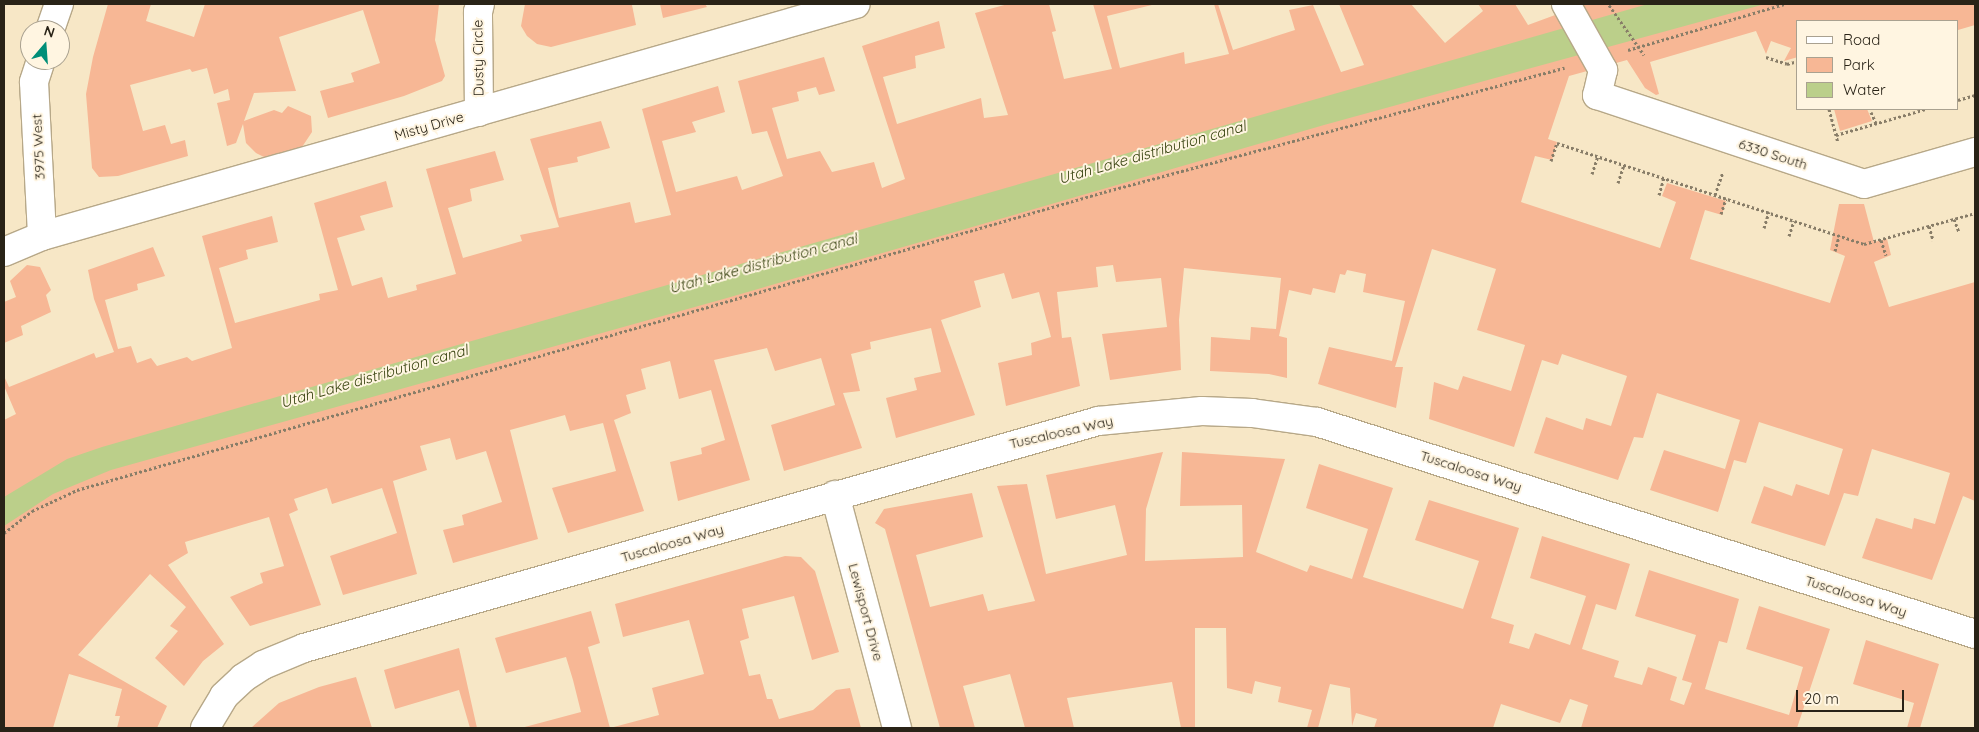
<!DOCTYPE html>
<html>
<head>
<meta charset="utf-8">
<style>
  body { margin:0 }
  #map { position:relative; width:1979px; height:732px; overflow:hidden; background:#f7e7c6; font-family:Quicksand,sans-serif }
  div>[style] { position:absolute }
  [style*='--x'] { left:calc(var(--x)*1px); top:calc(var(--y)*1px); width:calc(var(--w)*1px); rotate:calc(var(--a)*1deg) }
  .green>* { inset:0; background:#f7b795 }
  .water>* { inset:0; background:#bbcf8a }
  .path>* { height:3px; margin-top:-1.5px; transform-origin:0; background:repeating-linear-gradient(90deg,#887d68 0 2.5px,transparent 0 5px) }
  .roads { filter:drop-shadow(1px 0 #b7a888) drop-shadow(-1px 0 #b7a888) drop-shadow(0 1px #b7a888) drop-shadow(0 -1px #b7a888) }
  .minor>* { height:28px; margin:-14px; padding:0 14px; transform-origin:14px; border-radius:14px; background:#fff }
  span { translate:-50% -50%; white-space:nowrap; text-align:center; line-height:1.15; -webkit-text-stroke:4px #fff5e1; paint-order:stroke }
  .street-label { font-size:14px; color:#292317 }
  .water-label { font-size:15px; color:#35400d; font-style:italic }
  .frame { position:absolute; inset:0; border:5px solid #292317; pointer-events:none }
  .legend { position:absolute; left:1796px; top:20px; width:162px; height:90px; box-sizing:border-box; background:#fff5e1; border:1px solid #a9a190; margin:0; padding:6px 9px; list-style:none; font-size:15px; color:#292317 }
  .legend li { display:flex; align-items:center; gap:10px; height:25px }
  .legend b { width:25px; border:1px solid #a9a190 }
  .north { position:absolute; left:20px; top:20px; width:50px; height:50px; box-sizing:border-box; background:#fff5e1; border:1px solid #a9a190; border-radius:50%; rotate:18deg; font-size:14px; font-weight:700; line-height:20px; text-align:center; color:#292317 }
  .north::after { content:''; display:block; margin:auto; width:18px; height:22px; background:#008e78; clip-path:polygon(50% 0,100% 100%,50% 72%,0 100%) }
  .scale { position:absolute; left:1796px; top:690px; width:108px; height:22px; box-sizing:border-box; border:2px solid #292317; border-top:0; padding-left:6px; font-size:15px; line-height:18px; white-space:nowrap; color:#292317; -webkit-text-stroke:4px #fff5e1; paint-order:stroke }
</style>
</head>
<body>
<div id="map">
  <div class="green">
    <div style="clip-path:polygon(108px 4px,151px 4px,146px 21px,194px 37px,205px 4px,439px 4px,435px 40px,445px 76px,442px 81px,404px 96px,328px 118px,320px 91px,354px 82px,351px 73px,380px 63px,363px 10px,279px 37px,296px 91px,254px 93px,244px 121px,274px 110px,282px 113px,288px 106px,311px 116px,312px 132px,300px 150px,268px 159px,256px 153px,246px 143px,243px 124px,236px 143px,227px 146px,217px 103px,230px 100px,228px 89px,214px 94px,207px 68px,192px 72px,190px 69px,130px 85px,143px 131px,165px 125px,171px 144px,185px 140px,188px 156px,118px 176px,99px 177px,92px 168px,86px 94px,93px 57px)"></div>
    <div style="clip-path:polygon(525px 4px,627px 4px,632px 5px,636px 25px,551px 47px,537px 44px,527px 36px,521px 26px)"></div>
    <div style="clip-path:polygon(660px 4px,705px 4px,707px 7px,663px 18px)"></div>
    <div style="clip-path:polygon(1008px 4px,1049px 4px,1056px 31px,1052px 32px,1064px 79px,1112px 69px,1093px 4px,1156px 4px,1107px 16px,1120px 68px,1184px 52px,1185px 64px,1229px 54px,1214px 4px,1218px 4px,1233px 50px,1295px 30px,1289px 10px,1313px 5px,1341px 72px,1364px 65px,1339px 4px,1411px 4px,1445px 43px,1483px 11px,1478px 4px,1515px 4px,1528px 25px,1585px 4px,1975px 4px,1975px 25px,1958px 30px,1958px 21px,1798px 21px,1798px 57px,1784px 61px,1791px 48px,1771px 41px,1766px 54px,1756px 31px,1650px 62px,1659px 94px,1656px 95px,1645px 88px,1627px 60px,1569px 76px,1548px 139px,1557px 142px,1552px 160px,1535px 156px,1521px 202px,1660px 248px,1676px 202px,1662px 196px,1667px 183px,1726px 201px,1722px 215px,1705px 210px,1690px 259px,1830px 303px,1845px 256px,1830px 250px,1839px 204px,1864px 204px,1874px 242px,1887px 239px,1891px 255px,1874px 262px,1889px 307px,1975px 282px,1975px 501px,1963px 496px,1932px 580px,1862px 558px,1876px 518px,1912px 529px,1914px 518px,1935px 524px,1950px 473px,1872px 449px,1858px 496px,1844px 493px,1825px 546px,1751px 523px,1764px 486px,1792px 496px,1796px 484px,1829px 495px,1843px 449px,1759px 422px,1746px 463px,1734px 460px,1718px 512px,1650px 490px,1664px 450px,1725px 469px,1740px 420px,1657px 393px,1643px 438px,1634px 437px,1618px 480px,1534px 453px,1546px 417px,1583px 430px,1586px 418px,1611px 426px,1627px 376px,1562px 354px,1558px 365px,1542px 360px,1514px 447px,1429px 419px,1434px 382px,1458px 390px,1463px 376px,1511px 391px,1525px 345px,1477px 330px,1496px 269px,1432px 249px,1395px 367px,1403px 367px,1396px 408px,1318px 384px,1329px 347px,1392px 361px,1405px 301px,1363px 292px,1366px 274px,1347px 270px,1345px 275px,1340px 274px,1335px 293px,1313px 288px,1311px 295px,1289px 290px,1279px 336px,1287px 338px,1287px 378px,1269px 374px,1210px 371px,1211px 337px,1250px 340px,1251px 327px,1276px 329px,1281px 278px,1184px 268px,1179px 320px,1181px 370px,1110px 380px,1102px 334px,1167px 327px,1161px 278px,1116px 282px,1113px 265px,1096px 267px,1098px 287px,1057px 292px,1062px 338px,1071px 337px,1080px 386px,1006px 406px,998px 363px,1032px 355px,1031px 343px,1051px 337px,1039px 292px,1012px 299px,1004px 273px,974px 281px,981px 307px,941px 320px,975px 415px,896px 438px,886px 398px,917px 390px,914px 378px,941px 372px,931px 328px,870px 342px,871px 349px,851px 354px,860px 391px,843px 393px,862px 448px,784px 471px,771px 425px,835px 405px,821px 358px,775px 371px,767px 348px,714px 360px,750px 480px,678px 501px,670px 462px,702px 454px,701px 448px,725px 440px,711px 390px,679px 399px,670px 361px,641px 369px,646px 389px,626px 395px,631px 413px,614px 420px,644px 511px,568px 533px,552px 488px,616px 471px,603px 423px,570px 431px,565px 415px,510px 430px,538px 539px,453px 563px,443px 530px,464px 525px,462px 515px,502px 502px,486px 451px,456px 460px,450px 438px,420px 446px,427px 470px,393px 481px,417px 574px,343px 595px,330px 556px,397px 533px,382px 488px,332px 504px,327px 488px,294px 499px,298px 510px,289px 514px,321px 605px,250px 626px,230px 597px,263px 583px,260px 573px,284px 566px,269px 517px,185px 542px,188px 553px,168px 565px,224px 644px,203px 661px,184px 686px,155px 658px,178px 631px,170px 626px,186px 607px,150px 574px,78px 655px,167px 706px,157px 728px,117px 728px,120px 716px,115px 716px,122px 689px,69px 674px,53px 728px,4px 728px,4px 420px,16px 414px,4px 386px,4px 376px,9px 387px,94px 353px,96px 358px,114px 352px,94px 299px,88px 270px,153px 247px,165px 276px,137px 284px,138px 290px,105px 300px,118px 349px,131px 346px,137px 363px,151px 358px,157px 366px,187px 357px,192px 361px,232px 348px,202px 236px,272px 216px,278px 242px,246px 250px,248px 259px,219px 268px,235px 323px,320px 300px,319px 294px,338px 290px,314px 203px,386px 181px,393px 207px,360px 216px,365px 230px,337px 238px,352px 286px,382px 277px,388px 298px,417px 290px,416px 285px,456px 274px,426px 169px,495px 151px,504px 180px,470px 189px,472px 201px,448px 208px,463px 258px,522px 241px,520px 235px,559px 227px,530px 139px,601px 121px,610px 148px,577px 157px,578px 162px,548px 168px,559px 218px,630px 202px,635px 223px,671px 215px,642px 109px,718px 86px,725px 112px,692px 122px,696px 132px,662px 141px,676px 192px,737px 176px,742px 190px,783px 176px,767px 131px,752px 134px,738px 81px,824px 57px,835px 91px,819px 95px,816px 87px,797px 92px,799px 101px,772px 108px,787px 159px,820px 151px,832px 172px,874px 162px,882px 188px,905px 179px,862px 46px,939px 21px,945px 48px,915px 56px,916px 68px,883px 77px,897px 124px,981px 98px,984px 118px,1008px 115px,975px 13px)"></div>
    <div style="clip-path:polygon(1834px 109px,1867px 109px,1872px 121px,1840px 131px)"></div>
    <div style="clip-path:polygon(27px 265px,40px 267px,51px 290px,46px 295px,51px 312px,21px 326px,23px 335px,4px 343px,4px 302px,16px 297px,10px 281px)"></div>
    <div style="clip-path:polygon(1163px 452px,1146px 509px,1145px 561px,1243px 557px,1242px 505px,1180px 506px,1182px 452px,1285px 459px,1256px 552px,1307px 572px,1310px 565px,1352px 579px,1368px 529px,1306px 508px,1319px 464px,1393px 488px,1363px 577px,1463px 609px,1479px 561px,1415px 540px,1429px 500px,1519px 528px,1491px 618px,1514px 625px,1509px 643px,1529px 649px,1535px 633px,1570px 645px,1586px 596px,1530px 578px,1542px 536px,1630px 564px,1616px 610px,1596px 604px,1582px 649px,1619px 661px,1614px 677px,1642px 685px,1648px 667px,1677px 677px,1670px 700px,1684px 705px,1692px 683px,1682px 680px,1696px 635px,1635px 616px,1649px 570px,1739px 599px,1727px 643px,1719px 641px,1705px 689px,1789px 715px,1803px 667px,1746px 649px,1759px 606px,1830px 629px,1797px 728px,1581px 728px,1588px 705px,1570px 699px,1560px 723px,1501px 704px,1493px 728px,1374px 728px,1377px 719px,1356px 713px,1352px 726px,1350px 688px,1330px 684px,1318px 728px,1307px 728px,1312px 710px,1278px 702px,1281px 687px,1255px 681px,1252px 694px,1227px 688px,1226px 628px,1195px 628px,1195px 728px,1181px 728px,1172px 682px,1067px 698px,1074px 728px,1025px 728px,1010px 674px,963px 686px,975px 728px,940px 728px,885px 529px,875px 523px,884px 509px,972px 493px,983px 537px,916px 555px,930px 607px,983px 594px,988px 611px,1035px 601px,997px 486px,1027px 484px,1046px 574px,1127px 555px,1115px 505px,1056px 519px,1046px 475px)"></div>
    <div style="clip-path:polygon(785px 556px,801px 557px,815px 571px,839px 652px,812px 660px,794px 596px,742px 609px,749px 638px,740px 641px,749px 676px,760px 674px,767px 699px,772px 699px,779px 719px,813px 710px,836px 690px,850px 688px,861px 728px,521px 728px,581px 712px,573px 680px,566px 657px,506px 673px,495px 638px,591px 611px,600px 643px,588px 647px,610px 728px,659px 715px,652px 688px,704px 674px,689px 620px,623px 637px,615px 604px)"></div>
    <div style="clip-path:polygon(1866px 640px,1939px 664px,1920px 728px,1907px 728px,1914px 703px,1853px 684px)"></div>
    <div style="clip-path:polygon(459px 648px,477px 728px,470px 728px,459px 690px,395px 709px,384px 670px)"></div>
    <div style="clip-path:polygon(356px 677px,372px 728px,251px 728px,279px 703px,319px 687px)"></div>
  </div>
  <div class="water">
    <div style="clip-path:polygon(1648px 4px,1765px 4px,1324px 125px,727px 298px,111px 470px,53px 494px,4px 526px,4px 497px,67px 459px,102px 447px)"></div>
  </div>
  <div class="path">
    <div style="--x:1609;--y:5;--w:61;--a:55"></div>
    <div style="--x:1628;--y:50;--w:163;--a:-16.4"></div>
    <div style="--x:1766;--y:57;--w:22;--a:18"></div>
    <div style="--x:1787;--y:64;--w:11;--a:-15"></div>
    <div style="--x:1958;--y:100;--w:18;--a:-16"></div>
    <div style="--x:1829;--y:109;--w:34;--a:75"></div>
    <div style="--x:1871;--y:112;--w:12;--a:66"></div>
    <div style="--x:1836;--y:135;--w:94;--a:-16.1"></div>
    <div style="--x:1551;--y:161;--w:19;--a:-72"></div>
    <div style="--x:1557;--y:143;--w:323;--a:18.2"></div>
    <div style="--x:1864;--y:244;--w:115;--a:-15.6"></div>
    <div style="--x:1592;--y:174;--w:19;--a:-72"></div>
    <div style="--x:1618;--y:183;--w:20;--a:-72"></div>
    <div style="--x:1659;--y:195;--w:18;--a:-74"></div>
    <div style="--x:1715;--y:195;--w:24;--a:-71"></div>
    <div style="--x:1721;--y:214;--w:16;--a:-72"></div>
    <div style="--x:1954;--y:219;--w:14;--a:69"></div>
    <div style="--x:1929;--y:226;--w:15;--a:74"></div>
    <div style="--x:1764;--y:228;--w:17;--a:-73"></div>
    <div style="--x:1789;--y:236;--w:16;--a:-72"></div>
    <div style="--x:1881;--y:240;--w:16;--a:72"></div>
    <div style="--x:1835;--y:251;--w:16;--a:-75"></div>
    <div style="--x:4;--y:533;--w:36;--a:-38"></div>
    <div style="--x:32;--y:511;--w:50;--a:-25"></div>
    <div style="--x:77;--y:490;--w:1069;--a:-16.18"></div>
    <div style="--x:1104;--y:192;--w:477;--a:-15.1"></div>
  </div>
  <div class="roads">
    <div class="minor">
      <div style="--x:1566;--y:4;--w:76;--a:60.7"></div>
      <div style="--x:1603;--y:70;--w:26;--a:103"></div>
      <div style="--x:1597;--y:95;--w:281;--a:18.4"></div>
      <div style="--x:1864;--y:184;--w:116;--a:-16.1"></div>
      <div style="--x:50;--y:30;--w:28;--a:-71"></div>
      <div style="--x:41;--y:60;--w:23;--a:108"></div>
      <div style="--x:34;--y:82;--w:154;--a:87"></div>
      <div style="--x:479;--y:112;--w:100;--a:-90.6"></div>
      <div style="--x:478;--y:12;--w:8;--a:-76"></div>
      <div style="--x:4;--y:252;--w:41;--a:-22.8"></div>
      <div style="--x:42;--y:236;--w:846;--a:-15.91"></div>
      <div style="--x:835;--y:495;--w:241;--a:75.1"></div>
      <div style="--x:205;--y:728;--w:37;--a:-59"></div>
      <div style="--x:224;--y:696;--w:26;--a:-43"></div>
      <div style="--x:243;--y:678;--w:24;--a:-33"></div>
      <div style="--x:263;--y:665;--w:44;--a:-22.5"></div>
      <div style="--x:304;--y:648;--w:826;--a:-15.95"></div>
      <div style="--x:1098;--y:421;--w:104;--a:-5.5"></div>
      <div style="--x:1202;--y:411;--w:50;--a:2.3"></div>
      <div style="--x:1252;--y:413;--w:66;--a:7.9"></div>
      <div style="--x:1317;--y:422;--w:691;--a:17.86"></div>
    </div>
  </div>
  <div class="street-label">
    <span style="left:478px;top:58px;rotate:-91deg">Dusty Circle</span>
    <span style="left:429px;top:126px;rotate:-16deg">Misty Drive</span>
    <span style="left:38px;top:147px;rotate:-93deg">3975 West</span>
    <span style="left:1773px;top:154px;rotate:18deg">6330 South</span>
    <span style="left:1061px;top:432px;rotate:-13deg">Tuscaloosa Way</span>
    <span style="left:1471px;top:471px;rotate:18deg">Tuscaloosa Way</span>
    <span style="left:672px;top:543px;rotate:-16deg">Tuscaloosa Way</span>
    <span style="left:1856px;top:596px;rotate:18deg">Tuscaloosa Way</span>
    <span style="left:866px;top:612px;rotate:75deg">Lewisport Drive</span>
  </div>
  <div class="water-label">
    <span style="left:1152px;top:152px;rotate:-16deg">Utah Lake distribution canal</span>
    <span style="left:763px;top:263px;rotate:-15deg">Utah Lake distribution canal</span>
    <span style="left:374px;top:376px;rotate:-16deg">Utah Lake distribution canal</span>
  </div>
  <div class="frame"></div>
  <ul class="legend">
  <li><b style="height:6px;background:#fff"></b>Road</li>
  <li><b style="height:14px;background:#f7b795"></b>Park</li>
  <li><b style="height:14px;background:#bbcf8a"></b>Water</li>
  </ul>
  <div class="north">N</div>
  <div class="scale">20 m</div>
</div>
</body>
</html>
